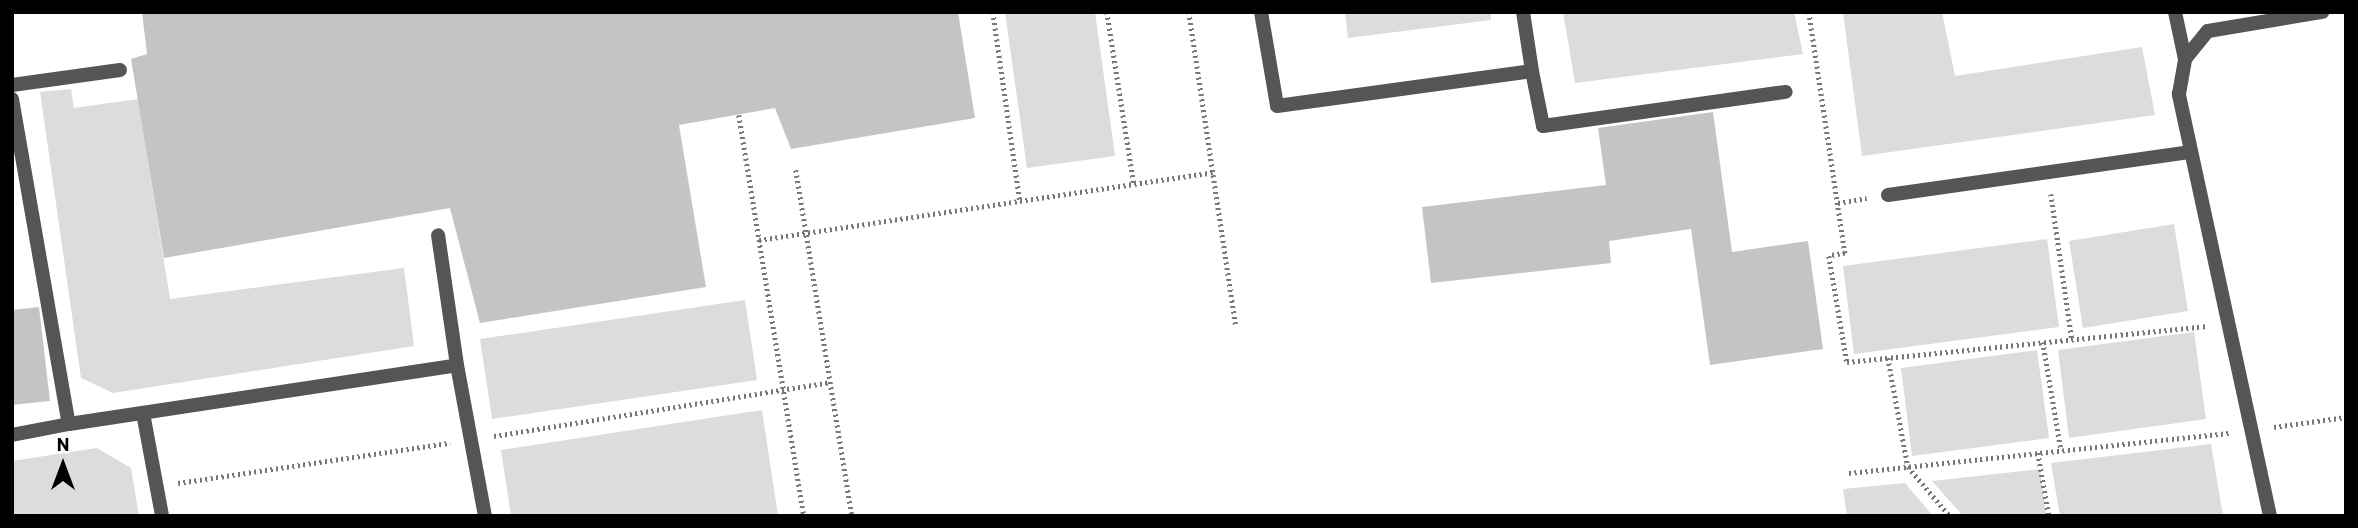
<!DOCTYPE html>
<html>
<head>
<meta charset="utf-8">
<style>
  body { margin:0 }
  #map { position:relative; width:2358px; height:528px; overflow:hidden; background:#fff; font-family:Barlow,sans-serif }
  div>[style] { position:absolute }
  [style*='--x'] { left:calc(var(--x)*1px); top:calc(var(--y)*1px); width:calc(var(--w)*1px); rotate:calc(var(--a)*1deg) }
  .green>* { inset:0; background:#dcdcdc }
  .building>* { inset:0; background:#c4c4c4 }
  .path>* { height:4.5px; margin-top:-2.25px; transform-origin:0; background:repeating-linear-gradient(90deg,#777 0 2px,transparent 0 5.5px) }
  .lane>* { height:14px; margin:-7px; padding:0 7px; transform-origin:7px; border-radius:7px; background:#555 }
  span { translate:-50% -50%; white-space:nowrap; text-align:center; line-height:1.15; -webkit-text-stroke:5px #fff; paint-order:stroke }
  .frame { position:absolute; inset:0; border:14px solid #000; pointer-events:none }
  .north { position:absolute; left:28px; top:430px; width:70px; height:70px; -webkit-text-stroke:5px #fff; paint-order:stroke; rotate:0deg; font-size:19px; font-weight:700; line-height:28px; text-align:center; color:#000 }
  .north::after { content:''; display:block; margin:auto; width:24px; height:32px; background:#000; clip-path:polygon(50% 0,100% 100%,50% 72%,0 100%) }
</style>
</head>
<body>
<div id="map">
  <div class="green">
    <div style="clip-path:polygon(1005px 12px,1095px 12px,1115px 156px,1027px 168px)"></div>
    <div style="clip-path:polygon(1345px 12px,1491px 12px,1491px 20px,1348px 38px)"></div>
    <div style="clip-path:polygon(1563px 12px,1794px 12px,1803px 54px,1575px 83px)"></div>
    <div style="clip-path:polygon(1843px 12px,1942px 12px,1955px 76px,2142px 47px,2155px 115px,1862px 156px)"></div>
    <div style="clip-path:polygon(71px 89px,74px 108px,138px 99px,170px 299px,404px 268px,414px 346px,113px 393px,81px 378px,40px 92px)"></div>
    <div style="clip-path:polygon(2174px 224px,2188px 311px,2083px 328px,2069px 241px)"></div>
    <div style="clip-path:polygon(2047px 239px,2059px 327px,1854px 354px,1843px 266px)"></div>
    <div style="clip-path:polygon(745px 300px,757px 380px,492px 419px,480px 339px)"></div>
    <div style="clip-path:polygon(2194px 332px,2206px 419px,2069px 438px,2058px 350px)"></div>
    <div style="clip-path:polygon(2037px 350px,2049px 438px,1912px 456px,1901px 368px)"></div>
    <div style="clip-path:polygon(762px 410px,778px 516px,511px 516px,501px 450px)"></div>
    <div style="clip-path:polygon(2211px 444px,2223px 516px,2060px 516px,2051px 463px)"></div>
    <div style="clip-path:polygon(97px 448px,131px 468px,139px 516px,12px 516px,12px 461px)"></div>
    <div style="clip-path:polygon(2040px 469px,2046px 516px,1963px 516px,1932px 481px)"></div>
    <div style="clip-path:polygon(1905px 483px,1933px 516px,1847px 516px,1843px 489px)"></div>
  </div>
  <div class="building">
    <div style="clip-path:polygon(142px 12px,958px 12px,975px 118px,791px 149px,775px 108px,679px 125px,706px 287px,480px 323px,450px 208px,164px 258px,131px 59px,147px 54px)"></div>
    <div style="clip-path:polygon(1713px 112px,1732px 252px,1808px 241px,1823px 349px,1710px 365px,1691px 229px,1609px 241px,1611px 263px,1431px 283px,1422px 207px,1606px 185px,1598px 128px)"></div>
    <div style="clip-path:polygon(39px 307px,50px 401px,12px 405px,12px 310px)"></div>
  </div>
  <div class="path">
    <div style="--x:993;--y:12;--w:191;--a:81.9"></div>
    <div style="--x:1107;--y:12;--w:174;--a:81.1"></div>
    <div style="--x:1189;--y:12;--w:318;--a:81.5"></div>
    <div style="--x:1809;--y:12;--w:244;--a:81.5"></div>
    <div style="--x:1845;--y:253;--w:16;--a:169"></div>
    <div style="--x:1829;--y:256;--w:108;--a:80.4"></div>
    <div style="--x:1847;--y:362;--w:360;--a:-5.7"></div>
    <div style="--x:739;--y:115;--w:406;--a:80.8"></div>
    <div style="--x:796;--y:170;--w:351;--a:80.8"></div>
    <div style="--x:2051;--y:194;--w:148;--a:81.8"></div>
    <div style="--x:1838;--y:203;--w:29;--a:-10"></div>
    <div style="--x:759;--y:240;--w:459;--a:-8.5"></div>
    <div style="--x:2043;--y:342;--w:109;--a:80.5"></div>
    <div style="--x:1888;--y:358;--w:111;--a:79.6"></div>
    <div style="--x:1908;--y:467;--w:65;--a:49.4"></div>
    <div style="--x:2274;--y:427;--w:73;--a:-7.9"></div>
    <div style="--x:494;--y:436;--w:340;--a:-9.1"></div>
    <div style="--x:2038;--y:453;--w:64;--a:80.1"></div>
    <div style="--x:1849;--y:473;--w:384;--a:-6"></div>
    <div style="--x:178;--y:483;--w:275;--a:-8.4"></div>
  </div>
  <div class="lane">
    <div style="--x:1261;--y:12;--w:95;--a:80.3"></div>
    <div style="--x:1277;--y:106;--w:257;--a:-7.8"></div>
    <div style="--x:1532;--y:71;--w:56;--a:78.7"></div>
    <div style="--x:1543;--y:126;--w:245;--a:-8"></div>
    <div style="--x:1523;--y:12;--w:60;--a:81.3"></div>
    <div style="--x:2175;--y:12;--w:48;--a:78"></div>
    <div style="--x:12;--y:85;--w:109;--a:-7.9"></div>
    <div style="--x:12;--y:99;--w:330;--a:80.1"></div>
    <div style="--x:69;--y:424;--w:58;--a:169.1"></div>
    <div style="--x:1888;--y:195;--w:306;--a:-8.1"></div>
    <div style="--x:457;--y:365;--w:154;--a:79.5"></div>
    <div style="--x:143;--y:413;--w:105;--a:79.5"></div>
    <div style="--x:69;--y:424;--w:392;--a:-8.6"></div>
    <div style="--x:457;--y:365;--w:131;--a:-98.3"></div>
    <div style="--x:2270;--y:516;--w:432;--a:-102.2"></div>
    <div style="--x:2179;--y:94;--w:36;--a:-80"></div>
    <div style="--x:2185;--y:59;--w:36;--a:-51"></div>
    <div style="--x:2208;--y:31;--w:116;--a:-9.5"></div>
  </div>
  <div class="frame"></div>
  <div class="north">N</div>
</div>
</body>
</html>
